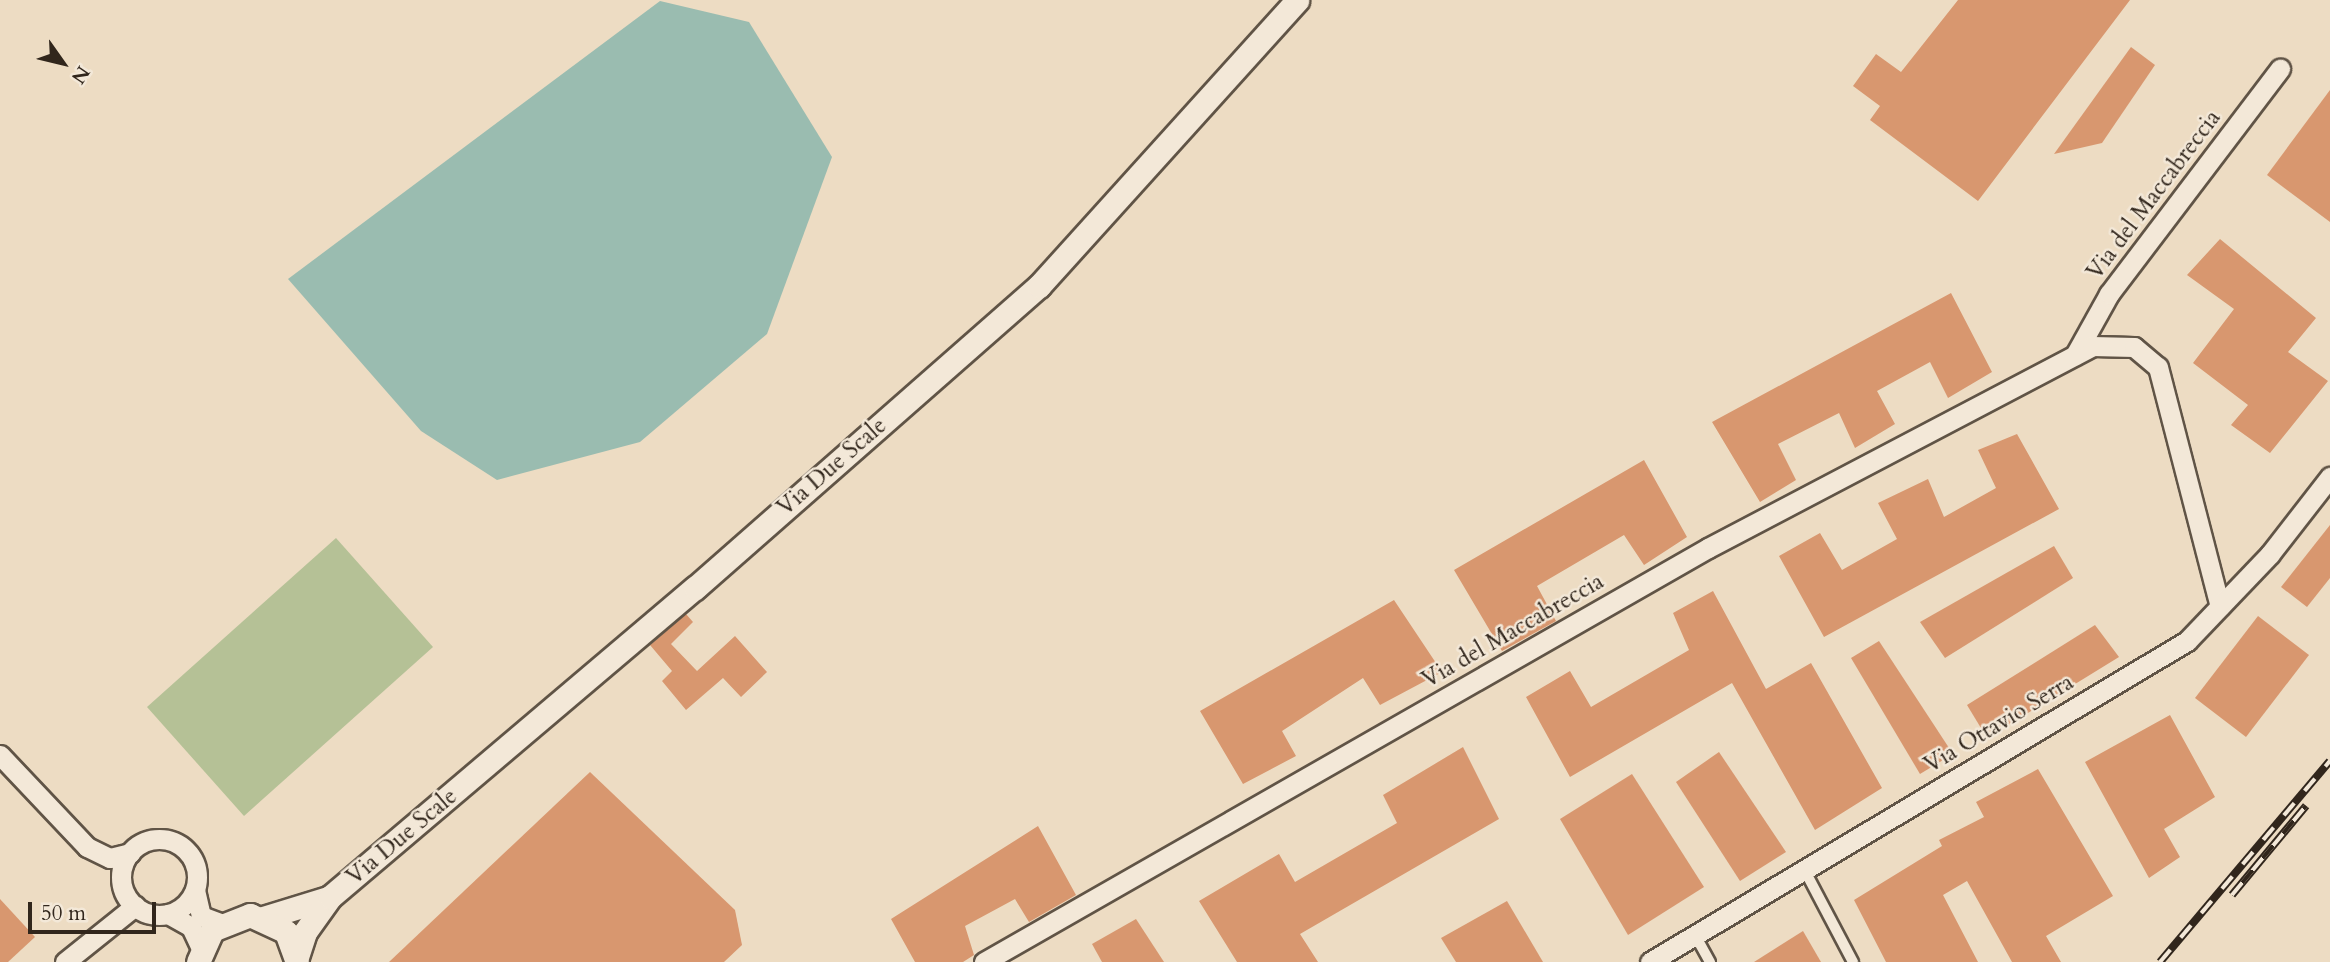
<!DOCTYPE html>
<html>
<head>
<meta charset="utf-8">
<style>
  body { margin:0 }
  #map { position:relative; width:2330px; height:962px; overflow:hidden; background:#eddcc3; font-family:Cardo,serif }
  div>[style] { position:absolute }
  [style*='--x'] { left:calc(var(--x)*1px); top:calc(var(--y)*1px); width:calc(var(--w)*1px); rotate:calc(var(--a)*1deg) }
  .green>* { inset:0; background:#b5c196 }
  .water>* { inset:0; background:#9abcb0 }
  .building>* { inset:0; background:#d8976f }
  .roads { filter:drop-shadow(2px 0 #605446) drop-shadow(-2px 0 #605446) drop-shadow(0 2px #605446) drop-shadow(0 -2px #605446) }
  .service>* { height:10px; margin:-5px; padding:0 5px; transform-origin:5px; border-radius:5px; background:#f3e8d8 }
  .minor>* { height:19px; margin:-9.5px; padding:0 9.5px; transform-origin:9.5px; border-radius:9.5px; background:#f3e8d8 }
  .minor>.ring { margin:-9.5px; padding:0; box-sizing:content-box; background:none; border:19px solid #f3e8d8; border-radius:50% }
  .tertiary>* { height:23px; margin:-11.5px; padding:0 11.5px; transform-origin:11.5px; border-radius:11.5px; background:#f3e8d8 }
  .rail>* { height:8px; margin-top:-4px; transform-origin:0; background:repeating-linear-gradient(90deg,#f3e8d8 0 16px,#31261c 0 32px); box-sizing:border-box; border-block:2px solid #31261c }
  span { translate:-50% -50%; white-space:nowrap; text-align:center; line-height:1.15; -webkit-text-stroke:5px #f3e8d8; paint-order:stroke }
  .street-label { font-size:23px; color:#31261c }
  .north { position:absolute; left:28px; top:28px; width:70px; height:70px; -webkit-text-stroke:5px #f3e8d8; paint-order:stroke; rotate:124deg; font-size:19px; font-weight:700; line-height:28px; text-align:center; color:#31261c }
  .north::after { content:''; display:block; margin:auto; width:24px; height:32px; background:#31261c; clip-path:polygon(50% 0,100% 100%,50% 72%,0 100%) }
  .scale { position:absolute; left:28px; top:902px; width:128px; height:32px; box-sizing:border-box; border:4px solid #31261c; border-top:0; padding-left:9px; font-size:21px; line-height:24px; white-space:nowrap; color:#31261c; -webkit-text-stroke:5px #f3e8d8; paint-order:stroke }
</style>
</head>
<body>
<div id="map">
  <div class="green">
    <div style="clip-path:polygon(336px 538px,433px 647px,244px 816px,147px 707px)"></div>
  </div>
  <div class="water">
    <div style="clip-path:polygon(660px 1px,749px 22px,832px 157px,767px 334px,640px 442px,497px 480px,421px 431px,288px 279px)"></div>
  </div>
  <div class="building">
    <div style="clip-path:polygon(1958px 0,2130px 0,1978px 201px,1870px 120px,1880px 106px,1853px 86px,1876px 54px,1901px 72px)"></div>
    <div style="clip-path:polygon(2131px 47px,2155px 65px,2102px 143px,2054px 154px)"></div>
    <div style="clip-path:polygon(2330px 90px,2330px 222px,2267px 175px)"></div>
    <div style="clip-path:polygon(2220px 239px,2316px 318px,2288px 352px,2328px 381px,2270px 453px,2231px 425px,2248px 405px,2193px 363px,2234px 309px,2187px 275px)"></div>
    <div style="clip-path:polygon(1951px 293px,1992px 372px,1948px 398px,1930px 362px,1877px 391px,1895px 424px,1855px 448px,1839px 413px,1778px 444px,1796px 480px,1760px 502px,1712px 422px)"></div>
    <div style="clip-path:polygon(2017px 434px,2059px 509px,1824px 637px,1779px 556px,1820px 533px,1842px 570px,1897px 539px,1878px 503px,1928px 479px,1944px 517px,1996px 488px,1978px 450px)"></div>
    <div style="clip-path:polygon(1644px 460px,1687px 537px,1644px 565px,1624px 535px,1537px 586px,1556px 621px,1502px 651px,1454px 570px)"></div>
    <div style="clip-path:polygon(2330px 525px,2330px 578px,2307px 607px,2281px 587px)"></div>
    <div style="clip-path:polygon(2054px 546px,2073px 578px,1945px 658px,1920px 622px)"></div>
    <div style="clip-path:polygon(1713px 591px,1766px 689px,1811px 663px,1882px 788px,1815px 830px,1732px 683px,1570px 777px,1526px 697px,1570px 671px,1591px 707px,1689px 650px,1673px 613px)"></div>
    <div style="clip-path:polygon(1394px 600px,1442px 672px,1380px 705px,1363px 678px,1282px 731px,1296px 756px,1243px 784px,1200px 711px)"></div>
    <div style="clip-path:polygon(686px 614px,693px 622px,671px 644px,697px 671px,735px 636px,767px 672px,741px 697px,723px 678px,686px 710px,662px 681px,672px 671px,650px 645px)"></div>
    <div style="clip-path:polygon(2258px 616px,2309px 655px,2246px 737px,2195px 698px)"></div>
    <div style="clip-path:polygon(2095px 625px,2119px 657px,1987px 738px,1967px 705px)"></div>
    <div style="clip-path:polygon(1879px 641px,1953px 754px,1920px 774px,1851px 658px)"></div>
    <div style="clip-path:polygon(2170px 715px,2215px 797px,2164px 829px,2180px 857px,2149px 878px,2085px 762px)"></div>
    <div style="clip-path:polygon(1463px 747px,1499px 819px,1300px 934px,1318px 962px,1237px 962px,1199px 901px,1279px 854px,1295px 882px,1397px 823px,1383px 795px)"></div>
    <div style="clip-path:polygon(1719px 752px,1786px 852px,1740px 881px,1676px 782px)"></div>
    <div style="clip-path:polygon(2038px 769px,2113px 896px,2046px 936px,2061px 962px,2012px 962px,1967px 881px,1943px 895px,1978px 962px,1886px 962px,1854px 900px,1942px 846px,1939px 840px,1984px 817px,1976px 802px)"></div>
    <div style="clip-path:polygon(590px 772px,735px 910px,742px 945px,724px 962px,389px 962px)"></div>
    <div style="clip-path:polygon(1632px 774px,1704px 887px,1628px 935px,1560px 819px)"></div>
    <div style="clip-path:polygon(1038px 826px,1076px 895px,1029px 922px,1015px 899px,965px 926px,974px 955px,963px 962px,915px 962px,891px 919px)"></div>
    <div style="clip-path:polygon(0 899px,35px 937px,8px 962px,0 962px)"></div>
    <div style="clip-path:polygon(1507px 901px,1543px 962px,1456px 962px,1441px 938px)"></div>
    <div style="clip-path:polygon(1136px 919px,1164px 962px,1102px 962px,1092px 944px)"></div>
    <div style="clip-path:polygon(1803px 931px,1821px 962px,1754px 962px)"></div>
  </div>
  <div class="roads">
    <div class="service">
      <div style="--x:1804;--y:869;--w:105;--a:62.2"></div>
      <div style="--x:1695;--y:935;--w:31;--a:61"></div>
    </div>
    <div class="minor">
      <div style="--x:2075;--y:355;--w:70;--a:-60.9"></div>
      <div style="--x:2109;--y:294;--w:283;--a:-52.8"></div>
      <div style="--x:0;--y:755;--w:127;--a:46.6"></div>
      <div style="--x:87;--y:847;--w:25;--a:26"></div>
      <div style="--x:110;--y:858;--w:21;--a:-14"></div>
      <div class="ring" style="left:121px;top:839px;width:57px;height:57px"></div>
      <div style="--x:195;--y:890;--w:27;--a:77"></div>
      <div style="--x:201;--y:916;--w:20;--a:20"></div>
      <div style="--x:168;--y:914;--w:26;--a:29"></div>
      <div style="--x:191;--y:927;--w:23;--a:65"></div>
      <div style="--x:65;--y:962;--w:90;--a:-38.7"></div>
      <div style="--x:984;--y:962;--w:834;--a:-29.76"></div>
      <div style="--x:1708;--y:548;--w:434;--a:-27.7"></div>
      <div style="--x:2092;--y:346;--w:42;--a:1.4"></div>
      <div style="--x:2134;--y:347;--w:31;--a:40"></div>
      <div style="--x:2158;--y:367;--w:247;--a:75.5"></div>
      <div style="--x:1650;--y:962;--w:626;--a:-30.87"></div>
      <div style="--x:2187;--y:641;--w:120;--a:-46.3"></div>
      <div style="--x:2270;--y:554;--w:98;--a:-52.1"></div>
    </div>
    <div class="tertiary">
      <div style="--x:263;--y:918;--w:68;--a:-17.1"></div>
      <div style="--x:297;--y:957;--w:26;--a:-72"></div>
      <div style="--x:305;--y:932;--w:43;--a:-54.5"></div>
      <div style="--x:330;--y:897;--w:478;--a:-40.3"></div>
      <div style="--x:695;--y:588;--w:458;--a:-41.3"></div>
      <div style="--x:1039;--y:286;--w:385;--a:-47.9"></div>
      <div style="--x:198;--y:962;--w:35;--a:-66"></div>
      <div style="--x:212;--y:930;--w:41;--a:-21.5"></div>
      <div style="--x:250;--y:915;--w:40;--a:25"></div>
      <div style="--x:286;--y:932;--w:32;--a:70"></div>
    </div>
  </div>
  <div class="rail">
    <div style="--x:2232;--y:895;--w:116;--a:-50.3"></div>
    <div style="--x:2160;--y:962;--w:263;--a:-49.8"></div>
  </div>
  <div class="street-label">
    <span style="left:2154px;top:195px;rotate:-53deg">Via del Maccabreccia</span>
    <span style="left:832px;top:467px;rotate:-41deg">Via Due Scale</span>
    <span style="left:1513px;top:631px;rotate:-30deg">Via del Maccabreccia</span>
    <span style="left:1999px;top:724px;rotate:-31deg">Via Ottavio Serra</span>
    <span style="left:402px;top:837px;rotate:-40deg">Via Due Scale</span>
  </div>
  <div class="north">N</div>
  <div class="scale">50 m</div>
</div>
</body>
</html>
